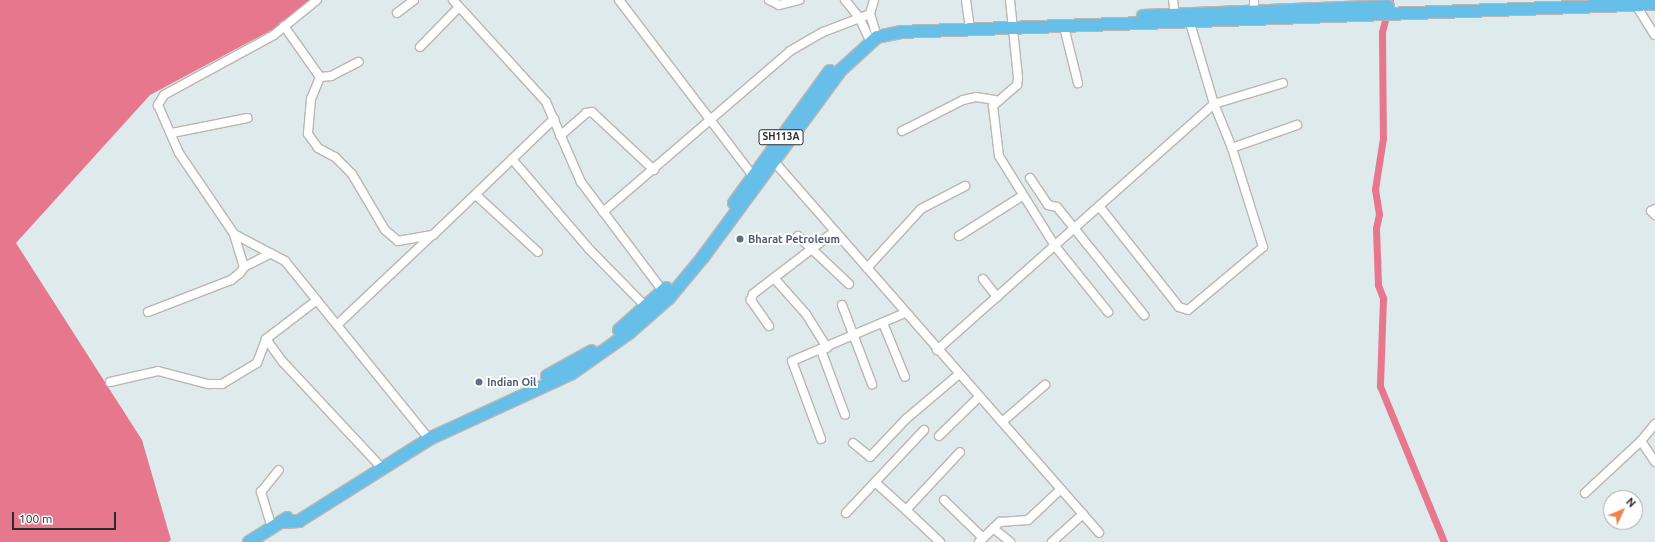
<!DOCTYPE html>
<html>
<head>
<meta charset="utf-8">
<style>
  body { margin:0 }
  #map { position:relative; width:1655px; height:542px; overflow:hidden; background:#deeaec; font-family:Ubuntu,sans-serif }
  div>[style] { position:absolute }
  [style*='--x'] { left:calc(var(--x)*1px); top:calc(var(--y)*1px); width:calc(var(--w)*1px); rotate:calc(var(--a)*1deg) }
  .water>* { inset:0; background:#e7778c }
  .canal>* { height:7px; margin:-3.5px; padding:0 3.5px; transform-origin:3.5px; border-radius:3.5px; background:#e7778c }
  .roads { filter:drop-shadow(1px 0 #bdb5b1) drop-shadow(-1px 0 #bdb5b1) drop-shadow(0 1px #bdb5b1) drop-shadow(0 -1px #bdb5b1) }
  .street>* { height:8px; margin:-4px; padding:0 4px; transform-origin:4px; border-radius:4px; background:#fff }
  .primary>* { height:12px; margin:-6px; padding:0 6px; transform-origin:6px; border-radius:6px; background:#66bfe8 }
  .dots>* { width:11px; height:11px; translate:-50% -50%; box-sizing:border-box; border:2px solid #fff; border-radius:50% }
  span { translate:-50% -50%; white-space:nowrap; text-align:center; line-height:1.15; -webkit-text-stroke:4px #fff; paint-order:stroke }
  .shield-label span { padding:1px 3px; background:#fff; border:1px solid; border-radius:3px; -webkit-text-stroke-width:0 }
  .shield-label { font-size:10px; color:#2b2b2b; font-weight:700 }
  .service-label { font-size:11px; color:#4e5e75; font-weight:700 }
  .left { translate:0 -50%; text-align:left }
  .north { position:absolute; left:1603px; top:490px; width:40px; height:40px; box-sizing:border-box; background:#fff; border:1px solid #aaa; border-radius:50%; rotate:46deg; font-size:11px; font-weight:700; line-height:16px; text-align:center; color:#2b2b2b }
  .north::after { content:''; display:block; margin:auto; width:14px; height:18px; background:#ee8448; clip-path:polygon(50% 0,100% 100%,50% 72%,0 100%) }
  .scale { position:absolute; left:12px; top:512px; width:104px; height:18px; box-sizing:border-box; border:2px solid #2b2b2b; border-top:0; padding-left:5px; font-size:12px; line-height:14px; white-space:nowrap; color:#2b2b2b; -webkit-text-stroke:3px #fff; paint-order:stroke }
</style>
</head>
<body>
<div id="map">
  <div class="water">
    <div style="clip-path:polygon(0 0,309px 0,294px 18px,150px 95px,16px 243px,142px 440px,171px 540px,168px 542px,0 542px)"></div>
  </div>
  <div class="canal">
    <div style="--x:1390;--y:0;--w:33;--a:104"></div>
    <div style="--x:1382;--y:32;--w:106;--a:89.5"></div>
    <div style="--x:1383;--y:138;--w:52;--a:98.9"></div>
    <div style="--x:1375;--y:189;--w:25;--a:81"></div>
    <div style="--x:1379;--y:214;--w:14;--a:102"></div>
    <div style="--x:1376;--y:228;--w:57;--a:88"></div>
    <div style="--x:1378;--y:285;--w:14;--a:69"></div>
    <div style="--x:1383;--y:298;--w:88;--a:92"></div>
    <div style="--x:1380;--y:386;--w:169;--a:67.7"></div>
  </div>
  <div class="roads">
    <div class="street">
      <div style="--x:317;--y:0;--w:55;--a:140.9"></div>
      <div style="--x:274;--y:35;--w:125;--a:151.4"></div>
      <div style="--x:164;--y:95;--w:12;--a:121"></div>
      <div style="--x:158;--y:105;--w:52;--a:66.4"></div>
      <div style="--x:179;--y:153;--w:98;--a:55.8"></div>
      <div style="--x:234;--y:234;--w:58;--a:27.9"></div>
      <div style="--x:285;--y:261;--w:229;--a:51"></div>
      <div style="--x:453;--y:0;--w:138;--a:47.6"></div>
      <div style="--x:546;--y:102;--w:87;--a:66.4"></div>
      <div style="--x:581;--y:182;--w:140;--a:53.1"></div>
      <div style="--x:619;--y:0;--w:221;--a:52.7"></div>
      <div style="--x:769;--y:0;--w:11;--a:27"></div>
      <div style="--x:779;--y:5;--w:21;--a:-14"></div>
      <div style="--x:845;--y:0;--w:22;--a:51"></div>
      <div style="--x:859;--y:17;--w:26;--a:65"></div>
      <div style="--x:874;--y:0;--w:15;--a:106"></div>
      <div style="--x:870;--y:14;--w:24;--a:73"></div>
      <div style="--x:966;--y:0;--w:29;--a:82"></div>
      <div style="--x:1010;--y:0;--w:78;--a:84.1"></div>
      <div style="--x:1018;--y:78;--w:7;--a:98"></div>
      <div style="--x:1017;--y:85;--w:32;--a:139"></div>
      <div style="--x:993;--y:106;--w:50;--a:83.2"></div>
      <div style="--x:999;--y:156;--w:106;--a:58.1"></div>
      <div style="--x:1055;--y:246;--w:85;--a:51.2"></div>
      <div style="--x:1173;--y:0;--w:15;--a:82"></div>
      <div style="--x:1634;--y:2;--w:39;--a:58"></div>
      <div style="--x:397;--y:13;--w:21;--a:-37"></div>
      <div style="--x:1254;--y:15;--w:15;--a:-90"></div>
      <div style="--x:284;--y:26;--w:62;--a:54.8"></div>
      <div style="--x:320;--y:77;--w:11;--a:-5"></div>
      <div style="--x:331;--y:76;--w:31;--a:-27"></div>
      <div style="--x:1064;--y:27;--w:58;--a:76"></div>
      <div style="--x:420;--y:47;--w:56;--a:-45.7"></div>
      <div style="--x:320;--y:77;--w:24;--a:112"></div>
      <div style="--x:311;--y:99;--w:35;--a:95"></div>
      <div style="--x:308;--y:134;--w:17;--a:54"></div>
      <div style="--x:318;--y:148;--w:19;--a:28"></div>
      <div style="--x:335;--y:157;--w:24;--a:45"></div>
      <div style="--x:352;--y:174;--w:65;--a:59.5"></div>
      <div style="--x:385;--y:230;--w:17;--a:40"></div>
      <div style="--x:398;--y:241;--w:36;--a:-10"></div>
      <div style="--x:433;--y:235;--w:168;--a:-43.8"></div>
      <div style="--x:902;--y:131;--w:68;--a:-26.9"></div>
      <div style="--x:963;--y:100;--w:13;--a:-13"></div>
      <div style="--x:976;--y:97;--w:19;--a:9"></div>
      <div style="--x:172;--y:133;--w:77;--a:-11.2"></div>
      <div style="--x:560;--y:136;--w:35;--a:-41"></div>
      <div style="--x:586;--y:113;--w:6;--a:-9"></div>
      <div style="--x:592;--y:112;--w:85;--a:43.1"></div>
      <div style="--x:1232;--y:148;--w:69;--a:-19.5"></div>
      <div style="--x:771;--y:158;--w:498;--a:48.8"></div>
      <div style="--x:512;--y:159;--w:120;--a:49.4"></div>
      <div style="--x:590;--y:250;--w:80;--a:45.5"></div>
      <div style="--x:1030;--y:178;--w:32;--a:56"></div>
      <div style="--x:1048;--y:205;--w:9;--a:13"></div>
      <div style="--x:1057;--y:207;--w:139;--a:51.1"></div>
      <div style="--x:476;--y:195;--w:84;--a:42.6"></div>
      <div style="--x:1099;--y:206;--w:129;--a:51.6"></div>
      <div style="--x:1179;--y:307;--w:9;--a:18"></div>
      <div style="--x:1188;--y:310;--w:98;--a:-40"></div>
      <div style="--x:1263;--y:247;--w:104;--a:-107.4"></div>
      <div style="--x:1232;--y:148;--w:48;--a:-112.2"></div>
      <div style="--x:1214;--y:104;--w:72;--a:-16.9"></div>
      <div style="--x:1655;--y:209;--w:4;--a:153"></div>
      <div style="--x:1651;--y:211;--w:6;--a:45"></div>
      <div style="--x:603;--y:212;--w:247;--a:-40.7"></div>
      <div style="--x:790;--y:51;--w:38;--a:-30"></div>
      <div style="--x:823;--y:32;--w:50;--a:-21"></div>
      <div style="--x:798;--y:236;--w:70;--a:43.3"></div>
      <div style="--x:959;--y:236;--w:75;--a:-32.4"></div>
      <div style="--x:244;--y:267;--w:30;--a:-27"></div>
      <div style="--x:867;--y:268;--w:80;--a:-47.5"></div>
      <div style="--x:921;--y:209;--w:50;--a:-27.6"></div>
      <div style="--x:774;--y:278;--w:48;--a:48.4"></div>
      <div style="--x:806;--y:314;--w:40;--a:58"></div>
      <div style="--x:983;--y:279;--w:23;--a:52"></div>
      <div style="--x:842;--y:305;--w:85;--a:69.2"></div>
      <div style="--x:148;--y:312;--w:89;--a:-21.1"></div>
      <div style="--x:231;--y:280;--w:11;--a:-38"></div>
      <div style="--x:240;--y:273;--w:7;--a:-56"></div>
      <div style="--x:244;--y:267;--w:34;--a:-107"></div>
      <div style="--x:883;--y:323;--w:58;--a:67.8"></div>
      <div style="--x:338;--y:324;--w:129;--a:-43.4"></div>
      <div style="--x:769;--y:326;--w:32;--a:-125"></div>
      <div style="--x:751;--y:300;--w:6;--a:-72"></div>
      <div style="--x:753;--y:294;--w:103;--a:-37.5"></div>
      <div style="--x:266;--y:339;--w:29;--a:54"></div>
      <div style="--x:283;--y:362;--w:145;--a:47"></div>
      <div style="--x:821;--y:350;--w:69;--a:69.7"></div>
      <div style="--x:937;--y:350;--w:370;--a:-41.6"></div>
      <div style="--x:1214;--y:104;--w:92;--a:-106.5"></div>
      <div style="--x:110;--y:382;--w:49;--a:-12.9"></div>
      <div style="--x:158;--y:371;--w:52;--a:14.6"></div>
      <div style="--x:208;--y:384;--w:14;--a:0"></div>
      <div style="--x:222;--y:384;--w:41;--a:-31"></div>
      <div style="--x:257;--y:363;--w:26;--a:-69"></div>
      <div style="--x:266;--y:339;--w:64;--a:-37.4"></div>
      <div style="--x:1002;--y:422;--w:57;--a:-40.7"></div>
      <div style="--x:939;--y:436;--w:56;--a:-44.3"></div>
      <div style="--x:821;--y:439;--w:83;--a:-110.4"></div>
      <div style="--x:792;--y:361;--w:123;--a:-23"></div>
      <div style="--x:1641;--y:441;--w:25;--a:56"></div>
      <div style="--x:853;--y:443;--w:22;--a:39"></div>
      <div style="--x:870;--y:457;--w:52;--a:-46.5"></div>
      <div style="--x:906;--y:419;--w:70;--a:-40.3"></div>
      <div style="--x:875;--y:482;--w:42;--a:42.1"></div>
      <div style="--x:1585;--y:493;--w:76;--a:-42.9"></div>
      <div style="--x:1641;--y:441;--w:22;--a:-51"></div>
      <div style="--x:944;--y:500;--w:54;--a:44.3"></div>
      <div style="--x:846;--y:513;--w:114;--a:-46.8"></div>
      <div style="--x:272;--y:528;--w:38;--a:-107"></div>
      <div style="--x:261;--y:492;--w:28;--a:-51"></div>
      <div style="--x:993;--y:528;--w:22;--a:39"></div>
      <div style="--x:940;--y:542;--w:47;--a:-136.7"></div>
      <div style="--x:906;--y:510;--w:79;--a:-47"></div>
      <div style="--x:979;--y:542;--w:29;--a:-44"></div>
      <div style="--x:1000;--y:522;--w:28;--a:-4"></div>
      <div style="--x:1028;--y:520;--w:45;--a:-43.2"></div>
      <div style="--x:1052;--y:542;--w:42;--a:-42.1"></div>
    </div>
    <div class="primary">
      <div style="--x:1143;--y:16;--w:245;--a:-2.3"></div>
      <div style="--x:734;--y:203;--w:163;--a:-54"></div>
      <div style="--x:619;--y:330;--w:63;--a:-41.8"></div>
      <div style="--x:547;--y:376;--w:51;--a:-29.1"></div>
      <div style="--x:282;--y:522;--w:17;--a:-3"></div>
      <div style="--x:299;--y:521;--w:156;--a:-32.2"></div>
      <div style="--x:431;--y:438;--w:155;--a:-24.7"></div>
      <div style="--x:572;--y:373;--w:70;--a:-35.1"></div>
      <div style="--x:629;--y:333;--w:53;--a:-41.2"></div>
      <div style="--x:669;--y:298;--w:53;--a:-50.3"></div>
      <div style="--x:703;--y:257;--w:232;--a:-53.6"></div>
      <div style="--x:841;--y:70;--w:49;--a:-42.5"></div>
      <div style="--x:877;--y:37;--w:24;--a:-12"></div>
      <div style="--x:900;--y:32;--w:756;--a:-2.12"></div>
      <div style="--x:249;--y:542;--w:45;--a:-32.3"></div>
    </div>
  </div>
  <div class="dots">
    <div style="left:740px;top:239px;background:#5c6f8a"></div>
    <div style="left:479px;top:382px;background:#5c6f8a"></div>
  </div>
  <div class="shield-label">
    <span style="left:781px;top:137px">SH113A</span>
  </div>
  <div class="service-label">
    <span class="left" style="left:748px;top:239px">Bharat Petroleum</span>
    <span class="left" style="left:487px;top:382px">Indian Oil</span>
  </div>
  <div class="north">N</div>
  <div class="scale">100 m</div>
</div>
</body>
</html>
